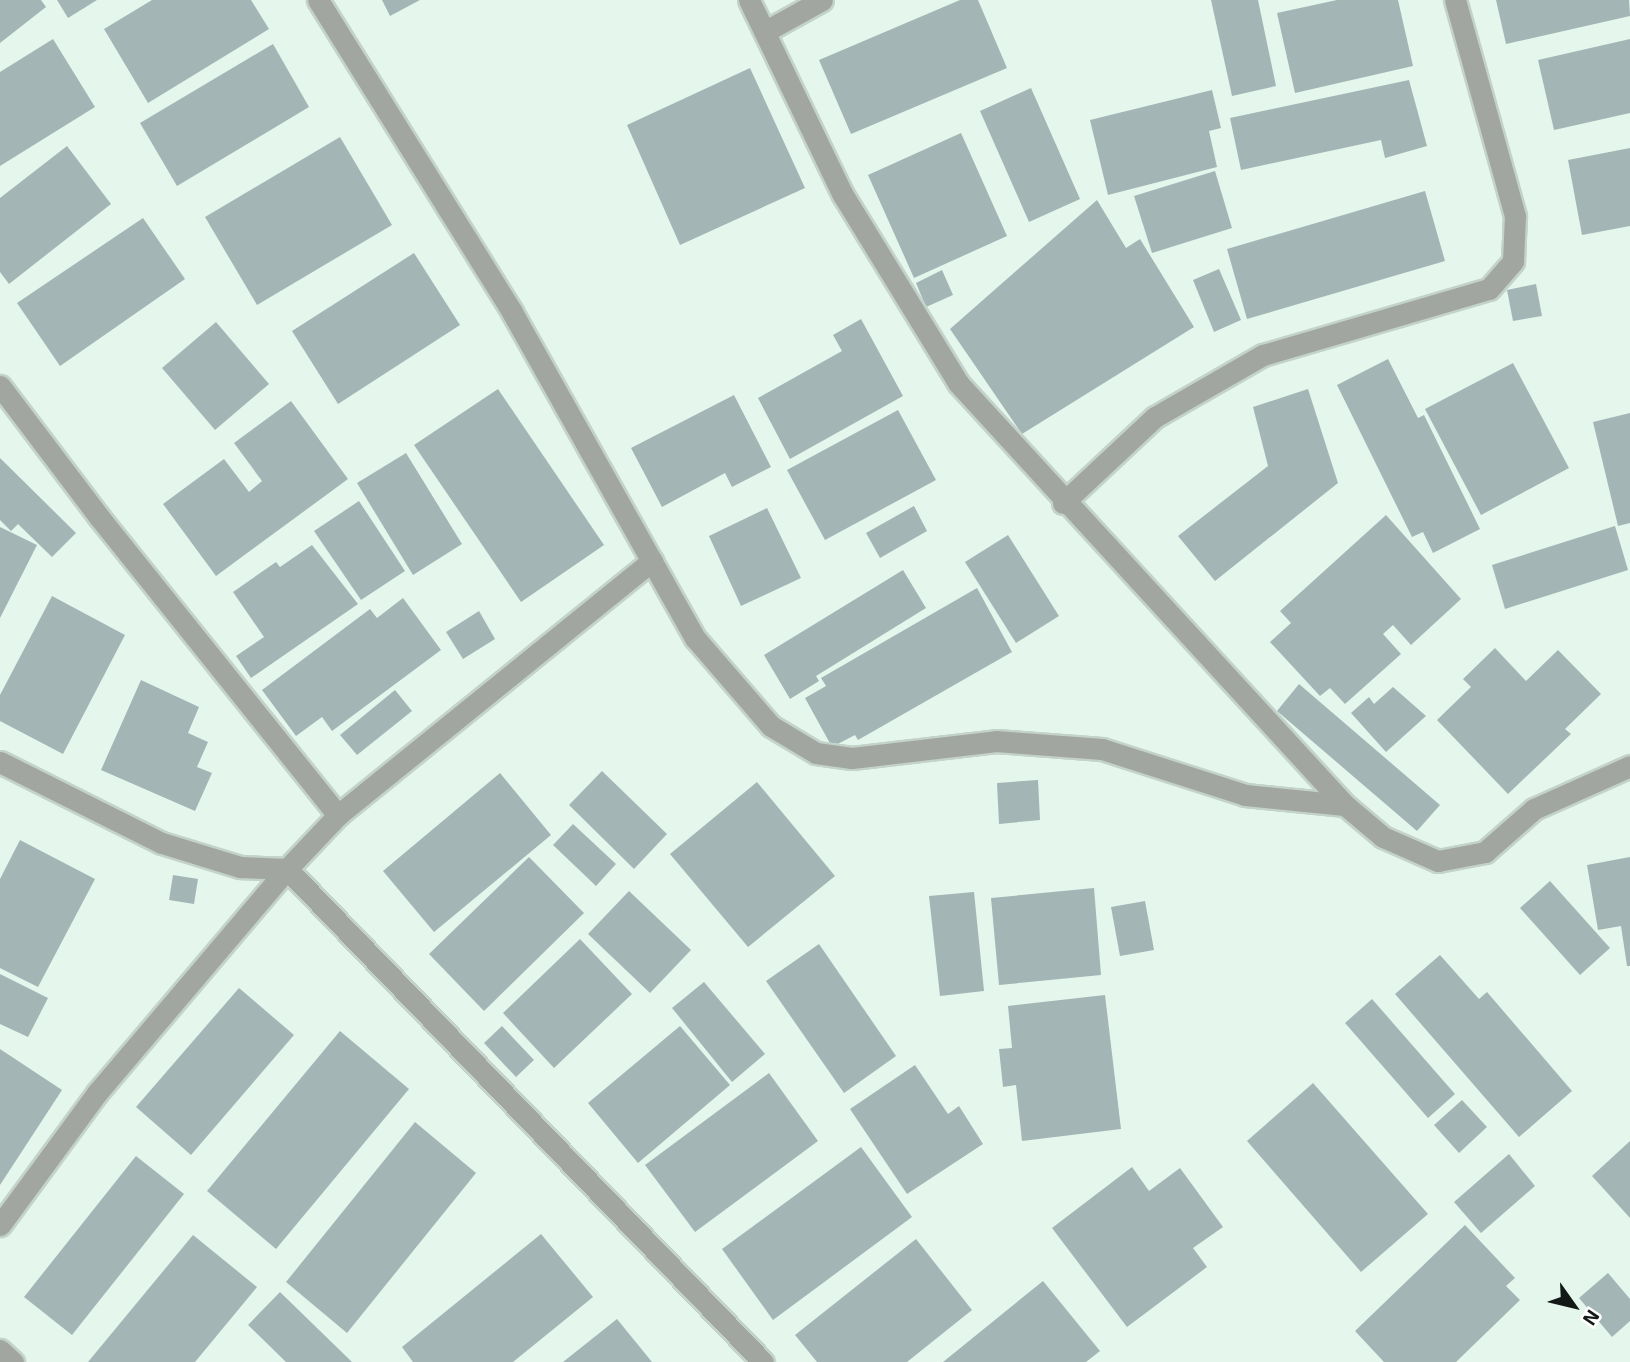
<!DOCTYPE html>
<html>
<head>
<meta charset="utf-8">
<style>
  body { margin:0 }
  #map { position:relative; width:1630px; height:1362px; overflow:hidden; background:#e5f6ed; font-family:"Exo 2",sans-serif }
  div>[style] { position:absolute }
  [style*='--x'] { left:calc(var(--x)*1px); top:calc(var(--y)*1px); width:calc(var(--w)*1px); rotate:calc(var(--a)*1deg) }
  .building>* { inset:0; background:#a3b6b5 }
  .roads { filter:drop-shadow(2px 0 #c3d3cb) drop-shadow(-2px 0 #c3d3cb) drop-shadow(0 2px #c3d3cb) drop-shadow(0 -2px #c3d3cb) }
  .minor>* { height:21px; margin:-10.5px; padding:0 10.5px; transform-origin:10.5px; border-radius:10.5px; background:#a2a6a0 }
  span { translate:-50% -50%; white-space:nowrap; text-align:center; line-height:1.15; -webkit-text-stroke:5px #fff; paint-order:stroke }
  .north { position:absolute; left:1539px; top:1271px; width:70px; height:70px; -webkit-text-stroke:5px #fff; paint-order:stroke; rotate:124deg; font-size:19px; font-weight:700; line-height:28px; text-align:center; color:#131916 }
  .north::after { content:''; display:block; margin:auto; width:24px; height:32px; background:#131916; clip-path:polygon(50% 0,100% 100%,50% 72%,0 100%) }
</style>
</head>
<body>
<div id="map">
  <div class="building">
    <div style="clip-path:polygon(0 0,41px 0,46px 7px,0 43px)"></div>
    <div style="clip-path:polygon(57px 0,97px 0,68px 18px)"></div>
    <div style="clip-path:polygon(152px 0,251px 0,269px 29px,148px 103px,104px 29px)"></div>
    <div style="clip-path:polygon(382px 0,420px 0,390px 16px)"></div>
    <div style="clip-path:polygon(960px 0,978px 0,1007px 68px,851px 134px,819px 60px)"></div>
    <div style="clip-path:polygon(1211px 0,1258px 0,1276px 86px,1232px 96px)"></div>
    <div style="clip-path:polygon(1337px 0,1398px 0,1413px 66px,1295px 93px,1277px 13px)"></div>
    <div style="clip-path:polygon(1496px 0,1629px 0,1630px 16px,1506px 44px)"></div>
    <div style="clip-path:polygon(53px 39px,95px 107px,0 166px,0 72px)"></div>
    <div style="clip-path:polygon(1630px 39px,1630px 113px,1554px 130px,1538px 60px)"></div>
    <div style="clip-path:polygon(273px 44px,309px 107px,177px 186px,140px 123px)"></div>
    <div style="clip-path:polygon(750px 68px,805px 188px,680px 245px,627px 125px)"></div>
    <div style="clip-path:polygon(1409px 80px,1427px 146px,1385px 158px,1381px 140px,1241px 170px,1230px 118px)"></div>
    <div style="clip-path:polygon(1031px 88px,1080px 199px,1029px 222px,980px 111px)"></div>
    <div style="clip-path:polygon(1212px 90px,1221px 128px,1209px 131px,1217px 167px,1108px 195px,1090px 120px)"></div>
    <div style="clip-path:polygon(961px 133px,1007px 236px,914px 278px,868px 175px)"></div>
    <div style="clip-path:polygon(340px 137px,392px 225px,257px 305px,205px 217px)"></div>
    <div style="clip-path:polygon(67px 146px,111px 204px,9px 284px,0 272px,0 198px)"></div>
    <div style="clip-path:polygon(1630px 148px,1630px 226px,1582px 235px,1568px 160px)"></div>
    <div style="clip-path:polygon(1215px 171px,1232px 228px,1152px 253px,1134px 196px)"></div>
    <div style="clip-path:polygon(1425px 191px,1445px 261px,1247px 319px,1227px 249px)"></div>
    <div style="clip-path:polygon(1097px 200px,1126px 248px,1140px 239px,1194px 327px,1022px 434px,950px 329px)"></div>
    <div style="clip-path:polygon(143px 218px,185px 279px,60px 366px,17px 303px)"></div>
    <div style="clip-path:polygon(414px 253px,460px 325px,338px 404px,292px 331px)"></div>
    <div style="clip-path:polygon(1219px 269px,1241px 320px,1214px 332px,1193px 280px)"></div>
    <div style="clip-path:polygon(942px 270px,953px 295px,926px 307px,916px 283px)"></div>
    <div style="clip-path:polygon(1536px 284px,1542px 316px,1513px 321px,1507px 290px)"></div>
    <div style="clip-path:polygon(861px 319px,903px 396px,790px 459px,758px 398px,842px 351px,833px 335px)"></div>
    <div style="clip-path:polygon(216px 322px,269px 384px,215px 430px,162px 368px)"></div>
    <div style="clip-path:polygon(1388px 359px,1418px 418px,1424px 415px,1480px 529px,1433px 553px,1423px 532px,1412px 537px,1337px 385px)"></div>
    <div style="clip-path:polygon(1513px 363px,1569px 468px,1481px 515px,1425px 409px)"></div>
    <div style="clip-path:polygon(498px 389px,604px 545px,521px 602px,414px 445px)"></div>
    <div style="clip-path:polygon(1308px 389px,1338px 483px,1215px 581px,1178px 536px,1268px 466px,1253px 407px)"></div>
    <div style="clip-path:polygon(734px 395px,771px 467px,732px 487px,725px 473px,662px 507px,631px 448px)"></div>
    <div style="clip-path:polygon(291px 401px,348px 479px,216px 576px,163px 504px,224px 459px,249px 492px,262px 481px,234px 443px)"></div>
    <div style="clip-path:polygon(898px 410px,936px 480px,825px 540px,787px 470px)"></div>
    <div style="clip-path:polygon(1630px 413px,1630px 523px,1618px 526px,1593px 422px)"></div>
    <div style="clip-path:polygon(406px 453px,462px 544px,413px 575px,357px 483px)"></div>
    <div style="clip-path:polygon(0 458px,76px 533px,52px 557px,18px 524px,11px 531px,0 520px)"></div>
    <div style="clip-path:polygon(359px 501px,405px 571px,361px 600px,314px 531px)"></div>
    <div style="clip-path:polygon(914px 506px,927px 531px,880px 558px,866px 533px)"></div>
    <div style="clip-path:polygon(767px 508px,801px 578px,741px 606px,709px 536px)"></div>
    <div style="clip-path:polygon(1386px 515px,1461px 599px,1411px 645px,1393px 625px,1383px 634px,1401px 654px,1345px 704px,1330px 688px,1320px 696px,1270px 642px,1291px 623px,1280px 611px)"></div>
    <div style="clip-path:polygon(1615px 526px,1628px 570px,1505px 609px,1492px 565px)"></div>
    <div style="clip-path:polygon(0 527px,37px 545px,0 618px)"></div>
    <div style="clip-path:polygon(1008px 535px,1059px 616px,1016px 643px,965px 562px)"></div>
    <div style="clip-path:polygon(312px 545px,358px 604px,251px 678px,236px 656px,264px 637px,233px 592px,276px 562px,280px 567px)"></div>
    <div style="clip-path:polygon(903px 570px,926px 608px,816px 676px,819px 681px,790px 699px,764px 655px)"></div>
    <div style="clip-path:polygon(977px 588px,1012px 652px,858px 740px,855px 735px,832px 747px,805px 698px,826px 686px,821px 678px)"></div>
    <div style="clip-path:polygon(52px 596px,125px 635px,63px 754px,0 721px,0 695px)"></div>
    <div style="clip-path:polygon(403px 598px,441px 650px,332px 731px,322px 717px,296px 736px,262px 690px,370px 609px,377px 618px)"></div>
    <div style="clip-path:polygon(479px 611px,495px 639px,463px 659px,446px 632px)"></div>
    <div style="clip-path:polygon(1495px 648px,1526px 681px,1558px 650px,1601px 694px,1565px 729px,1571px 734px,1508px 794px,1437px 720px,1471px 687px,1463px 679px)"></div>
    <div style="clip-path:polygon(141px 680px,199px 707px,188px 733px,208px 742px,197px 767px,212px 773px,195px 811px,101px 770px)"></div>
    <div style="clip-path:polygon(1299px 684px,1440px 805px,1417px 831px,1277px 711px)"></div>
    <div style="clip-path:polygon(1393px 687px,1426px 716px,1386px 752px,1351px 713px,1369px 697px,1374px 704px)"></div>
    <div style="clip-path:polygon(395px 690px,412px 711px,357px 755px,340px 735px)"></div>
    <div style="clip-path:polygon(602px 771px,667px 834px,634px 869px,569px 805px)"></div>
    <div style="clip-path:polygon(500px 773px,551px 835px,434px 932px,383px 871px)"></div>
    <div style="clip-path:polygon(1038px 780px,1040px 820px,999px 824px,997px 783px)"></div>
    <div style="clip-path:polygon(757px 782px,835px 876px,748px 947px,670px 854px)"></div>
    <div style="clip-path:polygon(573px 824px,616px 864px,596px 886px,553px 845px)"></div>
    <div style="clip-path:polygon(20px 840px,95px 879px,38px 987px,0 968px,0 879px)"></div>
    <div style="clip-path:polygon(529px 857px,584px 913px,484px 1011px,429px 954px)"></div>
    <div style="clip-path:polygon(1630px 857px,1630px 966px,1627px 966px,1621px 926px,1598px 930px,1587px 865px)"></div>
    <div style="clip-path:polygon(173px 875px,198px 879px,194px 904px,169px 900px)"></div>
    <div style="clip-path:polygon(1550px 881px,1610px 948px,1580px 975px,1520px 908px)"></div>
    <div style="clip-path:polygon(1094px 888px,1101px 975px,999px 985px,991px 898px)"></div>
    <div style="clip-path:polygon(629px 891px,691px 950px,650px 993px,588px 934px)"></div>
    <div style="clip-path:polygon(974px 892px,984px 991px,940px 996px,929px 896px)"></div>
    <div style="clip-path:polygon(1145px 901px,1154px 950px,1120px 956px,1111px 907px)"></div>
    <div style="clip-path:polygon(580px 939px,632px 994px,554px 1068px,503px 1013px)"></div>
    <div style="clip-path:polygon(819px 944px,896px 1056px,844px 1093px,766px 981px)"></div>
    <div style="clip-path:polygon(1440px 955px,1479px 999px,1487px 992px,1572px 1091px,1519px 1137px,1395px 994px)"></div>
    <div style="clip-path:polygon(0 974px,48px 998px,28px 1037px,0 1024px)"></div>
    <div style="clip-path:polygon(704px 982px,765px 1054px,732px 1082px,672px 1008px)"></div>
    <div style="clip-path:polygon(239px 988px,294px 1035px,191px 1155px,136px 1107px)"></div>
    <div style="clip-path:polygon(1105px 995px,1121px 1129px,1022px 1141px,1016px 1085px,1003px 1087px,999px 1049px,1012px 1048px,1008px 1006px)"></div>
    <div style="clip-path:polygon(1372px 999px,1455px 1094px,1428px 1118px,1345px 1023px)"></div>
    <div style="clip-path:polygon(502px 1026px,534px 1060px,516px 1077px,484px 1043px)"></div>
    <div style="clip-path:polygon(680px 1026px,730px 1085px,638px 1163px,588px 1103px)"></div>
    <div style="clip-path:polygon(340px 1031px,409px 1089px,276px 1249px,207px 1191px)"></div>
    <div style="clip-path:polygon(0 1049px,62px 1090px,0 1185px)"></div>
    <div style="clip-path:polygon(915px 1065px,948px 1114px,959px 1106px,983px 1144px,907px 1194px,850px 1109px)"></div>
    <div style="clip-path:polygon(769px 1073px,818px 1141px,695px 1232px,645px 1165px)"></div>
    <div style="clip-path:polygon(1313px 1083px,1428px 1214px,1361px 1272px,1247px 1141px)"></div>
    <div style="clip-path:polygon(1462px 1100px,1487px 1127px,1459px 1153px,1434px 1125px)"></div>
    <div style="clip-path:polygon(415px 1122px,476px 1173px,347px 1333px,286px 1282px)"></div>
    <div style="clip-path:polygon(1630px 1141px,1630px 1218px,1592px 1176px)"></div>
    <div style="clip-path:polygon(861px 1147px,912px 1217px,773px 1320px,722px 1249px)"></div>
    <div style="clip-path:polygon(1509px 1154px,1535px 1186px,1481px 1233px,1454px 1202px)"></div>
    <div style="clip-path:polygon(136px 1156px,184px 1194px,72px 1335px,24px 1297px)"></div>
    <div style="clip-path:polygon(1132px 1167px,1149px 1191px,1180px 1168px,1223px 1227px,1193px 1248px,1207px 1267px,1127px 1327px,1052px 1228px)"></div>
    <div style="clip-path:polygon(1465px 1225px,1515px 1278px,1506px 1286px,1520px 1300px,1456px 1362px,1384px 1362px,1355px 1331px)"></div>
    <div style="clip-path:polygon(541px 1234px,593px 1297px,513px 1362px,413px 1362px,402px 1347px)"></div>
    <div style="clip-path:polygon(193px 1235px,257px 1287px,195px 1362px,88px 1362px)"></div>
    <div style="clip-path:polygon(916px 1239px,972px 1310px,907px 1362px,817px 1362px,795px 1335px)"></div>
    <div style="clip-path:polygon(1608px 1273px,1630px 1299px,1630px 1321px,1612px 1337px,1579px 1298px)"></div>
    <div style="clip-path:polygon(1043px 1281px,1100px 1351px,1086px 1362px,943px 1362px)"></div>
    <div style="clip-path:polygon(280px 1292px,352px 1362px,286px 1362px,248px 1325px)"></div>
    <div style="clip-path:polygon(617px 1319px,652px 1362px,563px 1362px)"></div>
  </div>
  <div class="roads">
    <div class="minor">
      <div style="--x:318;--y:0;--w:367;--a:58.1"></div>
      <div style="--x:512;--y:312;--w:374;--a:60.7"></div>
      <div style="--x:695;--y:638;--w:116;--a:49.2"></div>
      <div style="--x:771;--y:726;--w:52;--a:31"></div>
      <div style="--x:816;--y:753;--w:36;--a:8"></div>
      <div style="--x:852;--y:758;--w:145;--a:-6.7"></div>
      <div style="--x:996;--y:741;--w:106;--a:4.3"></div>
      <div style="--x:1102;--y:749;--w:150;--a:17.8"></div>
      <div style="--x:1245;--y:795;--w:100;--a:5.7"></div>
      <div style="--x:749;--y:0;--w:216;--a:64.3"></div>
      <div style="--x:843;--y:195;--w:220;--a:58.5"></div>
      <div style="--x:958;--y:383;--w:573;--a:47.48"></div>
      <div style="--x:1345;--y:805;--w:50;--a:40.1"></div>
      <div style="--x:1383;--y:837;--w:60;--a:23.6"></div>
      <div style="--x:1438;--y:861;--w:48;--a:-10.8"></div>
      <div style="--x:1485;--y:852;--w:65;--a:-41.3"></div>
      <div style="--x:1534;--y:809;--w:105;--a:-24.1"></div>
      <div style="--x:766;--y:31;--w:64;--a:-29"></div>
      <div style="--x:0;--y:386;--w:164;--a:52.9"></div>
      <div style="--x:99;--y:517;--w:382;--a:51.3"></div>
      <div style="--x:1063;--y:503;--w:126;--a:-43.1"></div>
      <div style="--x:1155;--y:417;--w:125;--a:-29.9"></div>
      <div style="--x:1263;--y:355;--w:235;--a:-16.3"></div>
      <div style="--x:1489;--y:289;--w:37;--a:-49"></div>
      <div style="--x:1513;--y:261;--w:45;--a:-87.5"></div>
      <div style="--x:1515;--y:216;--w:224;--a:-105.5"></div>
      <div style="--x:0;--y:762;--w:181;--a:26.6"></div>
      <div style="--x:162;--y:843;--w:82;--a:17.1"></div>
      <div style="--x:240;--y:867;--w:47;--a:2.4"></div>
      <div style="--x:287;--y:869;--w:685;--a:46.01"></div>
      <div style="--x:0;--y:1225;--w:164;--a:-53.7"></div>
      <div style="--x:97;--y:1093;--w:294;--a:-49.7"></div>
      <div style="--x:287;--y:869;--w:74;--a:-46.6"></div>
      <div style="--x:338;--y:815;--w:404;--a:-39"></div>
      <div style="--x:0;--y:1350;--w:18;--a:43"></div>
    </div>
  </div>
  <div class="north">N</div>
</div>
</body>
</html>
